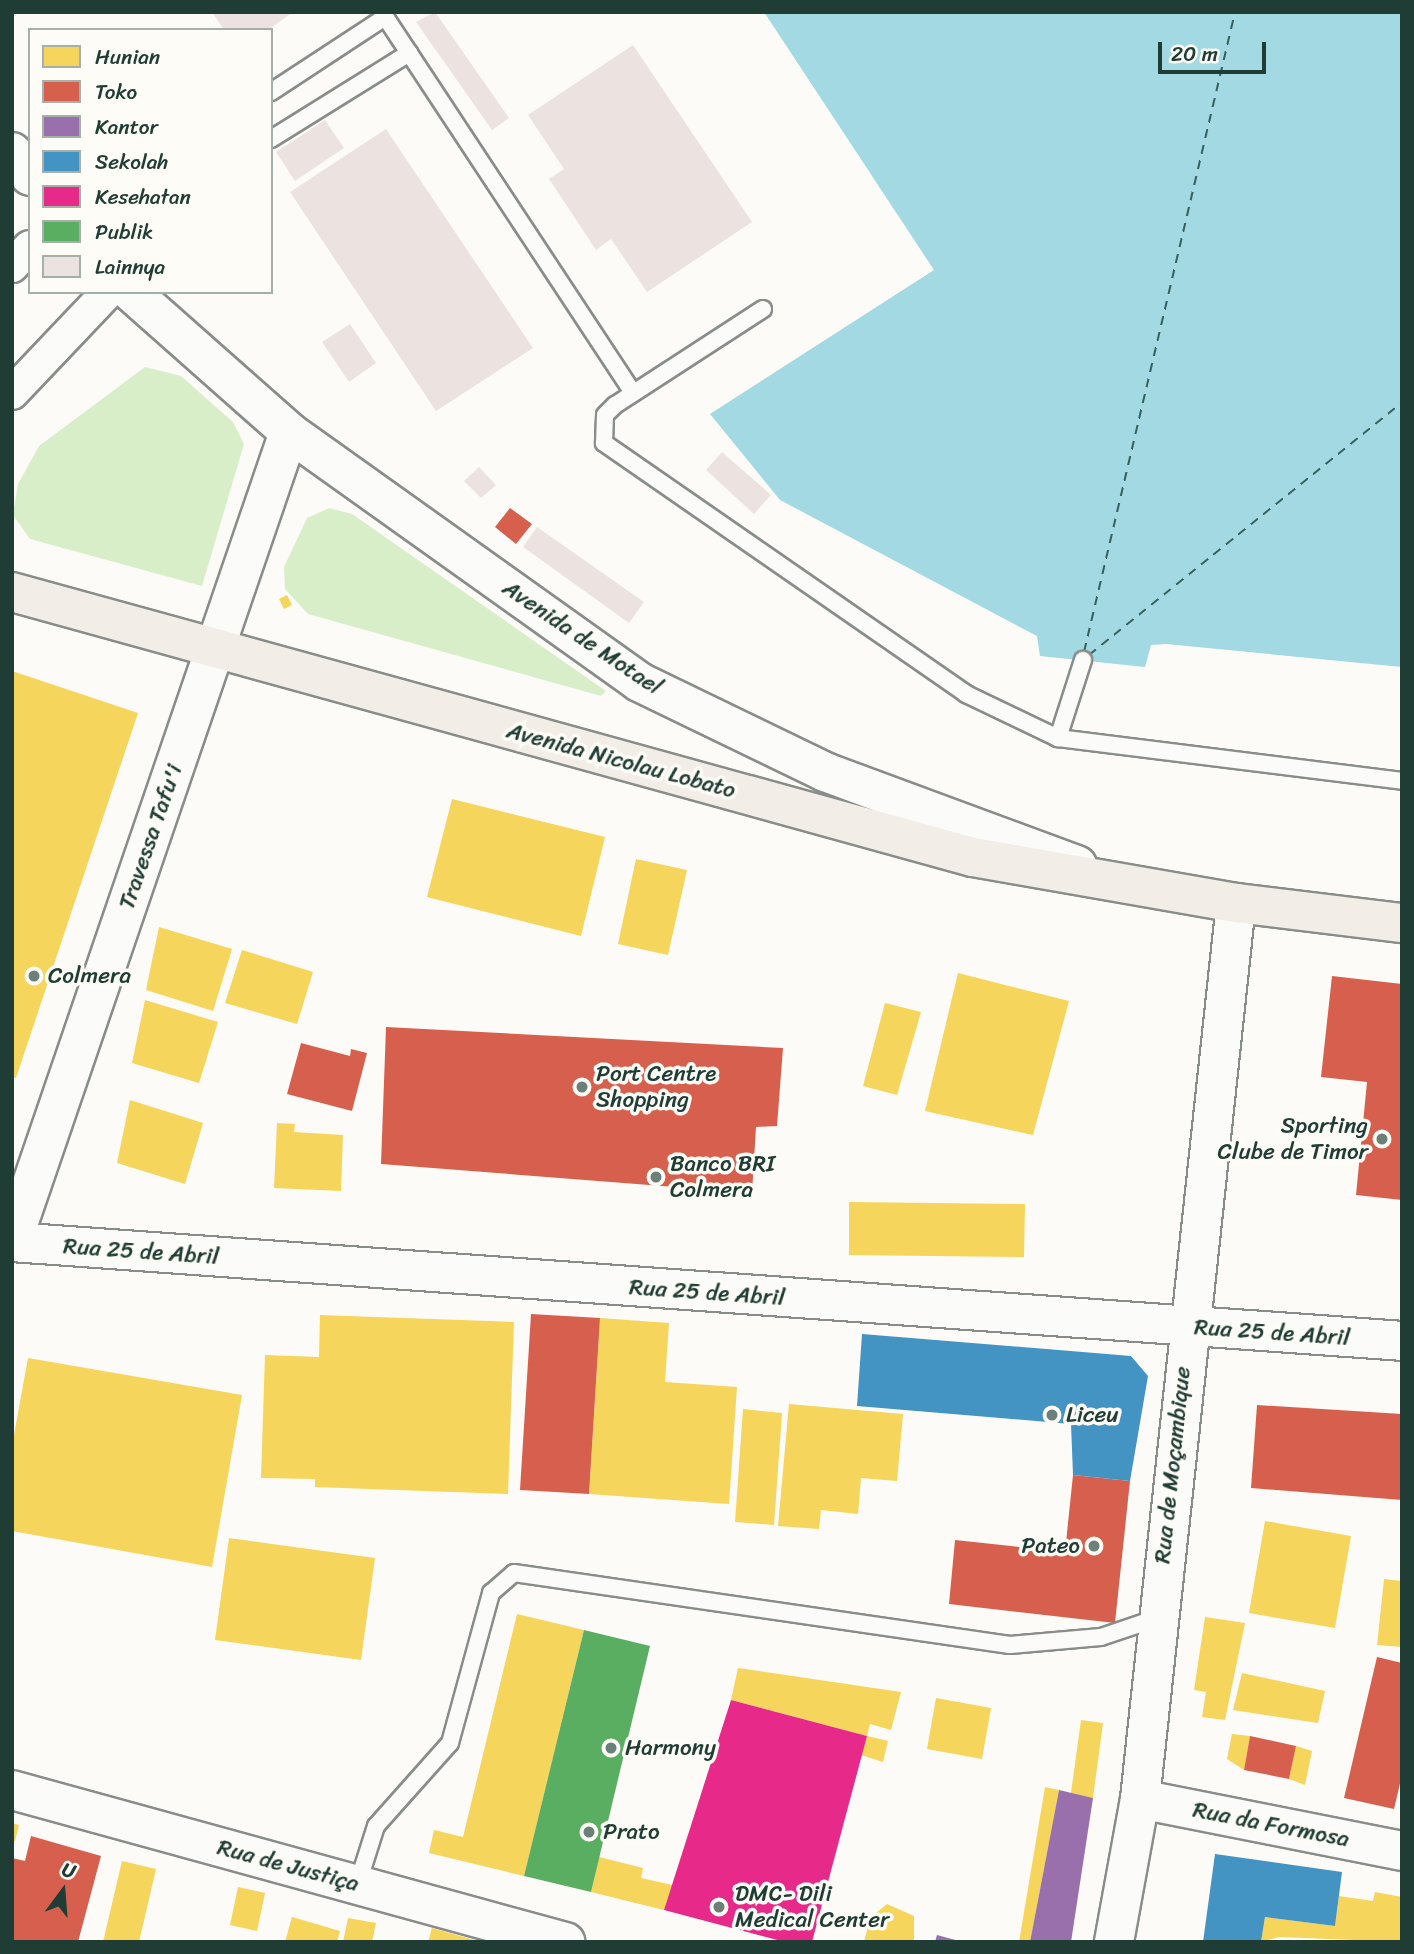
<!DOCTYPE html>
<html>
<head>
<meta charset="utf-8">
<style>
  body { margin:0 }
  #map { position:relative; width:1414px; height:1954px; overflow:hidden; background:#fcfbf8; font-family:Sriracha,sans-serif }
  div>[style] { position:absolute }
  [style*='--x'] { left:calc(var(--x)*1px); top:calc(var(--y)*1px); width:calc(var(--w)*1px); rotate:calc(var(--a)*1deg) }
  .green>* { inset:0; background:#d8eec8 }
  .water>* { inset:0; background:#a2d9e2 }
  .homes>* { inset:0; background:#f6d55c }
  .shops>* { inset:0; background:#d6604d }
  .offices>* { inset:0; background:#9970ab }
  .schools>* { inset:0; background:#4393c3 }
  .health>* { inset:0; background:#e7298a }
  .public>* { inset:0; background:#5aae61 }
  .ferry>* { height:2px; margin-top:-1px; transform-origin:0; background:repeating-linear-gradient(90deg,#36605d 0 9px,transparent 0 16px) }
  .building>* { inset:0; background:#ece3e0 }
  .roads { filter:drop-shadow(2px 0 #888d8a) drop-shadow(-2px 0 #888d8a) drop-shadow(0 2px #888d8a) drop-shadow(0 -2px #888d8a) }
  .service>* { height:16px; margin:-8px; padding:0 8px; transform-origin:8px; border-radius:8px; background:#fbfbf9 }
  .minor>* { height:32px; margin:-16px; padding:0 16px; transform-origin:16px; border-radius:16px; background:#fbfbf9 }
  .tertiary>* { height:38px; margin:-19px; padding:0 19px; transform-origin:19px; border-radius:19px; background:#fbfbf9 }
  .secondary>* { height:38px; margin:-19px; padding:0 19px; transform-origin:19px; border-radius:19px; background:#fbfbf9 }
  .primary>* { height:38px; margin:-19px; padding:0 19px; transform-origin:19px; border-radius:19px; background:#f2eee7 }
  .dots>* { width:19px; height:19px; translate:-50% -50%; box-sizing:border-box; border:4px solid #fdfcf7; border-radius:50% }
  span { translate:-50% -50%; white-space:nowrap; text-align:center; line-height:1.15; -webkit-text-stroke:7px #fdfcf7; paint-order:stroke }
  .street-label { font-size:23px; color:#1f3d34 }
  .poi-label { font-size:23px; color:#1f3d34 }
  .left { translate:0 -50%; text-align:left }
  .right { translate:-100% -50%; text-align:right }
  .frame { position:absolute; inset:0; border:14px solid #1f3d34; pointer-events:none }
  .legend { position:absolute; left:28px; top:28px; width:245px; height:266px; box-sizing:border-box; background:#fdfcf7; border:2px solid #a4b0a9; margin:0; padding:9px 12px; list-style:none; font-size:21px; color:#1f3d34 }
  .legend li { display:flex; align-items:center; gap:14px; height:35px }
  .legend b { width:35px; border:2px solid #a4b0a9 }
  .north { position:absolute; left:28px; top:1856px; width:70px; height:70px; -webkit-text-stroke:5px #fdfcf7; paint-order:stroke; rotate:16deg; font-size:19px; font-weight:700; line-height:28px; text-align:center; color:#1f3d34 }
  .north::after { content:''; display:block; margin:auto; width:24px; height:32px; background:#1f3d34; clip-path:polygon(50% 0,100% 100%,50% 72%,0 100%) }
  .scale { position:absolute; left:1158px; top:42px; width:108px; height:32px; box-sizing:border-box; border:4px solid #1f3d34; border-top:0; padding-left:9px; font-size:21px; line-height:24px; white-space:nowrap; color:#1f3d34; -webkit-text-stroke:5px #fdfcf7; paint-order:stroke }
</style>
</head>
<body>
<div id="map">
  <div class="green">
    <div style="clip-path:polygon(145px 367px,181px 376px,233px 422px,244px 444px,202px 586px,30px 539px,13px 515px,18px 484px,39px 446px)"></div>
    <div style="clip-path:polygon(329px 508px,352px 514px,606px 691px,601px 696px,308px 614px,285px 589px,284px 567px,307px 518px)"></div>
  </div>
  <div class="water">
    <div style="clip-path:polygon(764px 12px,1402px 12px,1402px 667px,1166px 644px,1151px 645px,1145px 667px,1040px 656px,1037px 636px,780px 500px,710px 414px,934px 270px)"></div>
  </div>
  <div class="homes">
    <div style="clip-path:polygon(287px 595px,292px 605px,284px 609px,279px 599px)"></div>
    <div style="clip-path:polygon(12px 671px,138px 713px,16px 1078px,12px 1077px)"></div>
    <div style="clip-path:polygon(452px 799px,605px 837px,581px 936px,427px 897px)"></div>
    <div style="clip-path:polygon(636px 859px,687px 870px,668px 955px,618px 944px)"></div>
    <div style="clip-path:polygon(159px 927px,232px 949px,213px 1011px,146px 990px)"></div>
    <div style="clip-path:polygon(242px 950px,313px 972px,297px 1024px,225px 1003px)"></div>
    <div style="clip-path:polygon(958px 973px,1069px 1001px,1033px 1135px,925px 1111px)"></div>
    <div style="clip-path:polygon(145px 1000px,218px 1022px,199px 1083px,132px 1063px)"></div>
    <div style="clip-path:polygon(885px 1003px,921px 1012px,897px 1095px,863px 1086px)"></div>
    <div style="clip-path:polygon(130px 1100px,203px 1123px,185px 1184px,117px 1163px)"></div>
    <div style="clip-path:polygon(277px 1123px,295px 1124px,294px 1132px,343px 1135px,341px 1191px,274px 1188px)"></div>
    <div style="clip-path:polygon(849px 1202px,1025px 1204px,1024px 1257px,849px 1255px)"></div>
    <div style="clip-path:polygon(320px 1315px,514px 1322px,508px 1494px,315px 1487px,315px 1479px,261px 1478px,265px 1355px,319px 1357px)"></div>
    <div style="clip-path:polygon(600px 1318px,669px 1323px,665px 1382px,737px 1387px,729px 1504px,589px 1494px)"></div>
    <div style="clip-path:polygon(28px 1358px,242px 1395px,212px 1567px,12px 1531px,12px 1446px)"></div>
    <div style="clip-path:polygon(789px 1404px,903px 1414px,897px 1481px,861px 1478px,858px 1514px,821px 1510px,819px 1529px,778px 1526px)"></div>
    <div style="clip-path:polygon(743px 1409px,782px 1413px,774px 1525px,735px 1522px)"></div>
    <div style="clip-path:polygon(1265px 1521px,1351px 1536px,1335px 1628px,1249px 1613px)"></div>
    <div style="clip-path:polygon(229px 1538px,375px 1558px,361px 1660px,215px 1640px)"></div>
    <div style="clip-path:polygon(1384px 1579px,1402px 1581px,1402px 1647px,1377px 1645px)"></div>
    <div style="clip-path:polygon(517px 1614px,584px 1630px,524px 1876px,429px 1853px,434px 1830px,463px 1837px)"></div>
    <div style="clip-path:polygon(1205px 1617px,1245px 1623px,1225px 1720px,1202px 1717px,1206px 1692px,1194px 1690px)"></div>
    <div style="clip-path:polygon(738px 1668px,901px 1692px,891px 1730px,870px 1724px,867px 1736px,731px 1700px)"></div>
    <div style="clip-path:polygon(1242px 1673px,1325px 1691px,1318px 1723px,1233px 1710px)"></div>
    <div style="clip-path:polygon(936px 1698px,991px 1708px,982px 1759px,927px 1749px)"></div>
    <div style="clip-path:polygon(1081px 1720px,1103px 1723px,1093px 1798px,1071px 1793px)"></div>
    <div style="clip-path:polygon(1232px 1734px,1250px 1736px,1244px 1770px,1227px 1759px)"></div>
    <div style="clip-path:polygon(867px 1736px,888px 1741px,883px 1762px,861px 1755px)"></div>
    <div style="clip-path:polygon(1296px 1746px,1312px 1751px,1305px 1785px,1289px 1779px)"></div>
    <div style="clip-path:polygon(1045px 1787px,1059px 1790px,1030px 1942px,1019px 1942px)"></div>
    <div style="clip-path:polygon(12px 1823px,19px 1825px,15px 1841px,12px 1841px)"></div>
    <div style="clip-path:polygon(599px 1857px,643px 1868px,641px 1878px,672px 1885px,664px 1910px,591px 1892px)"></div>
    <div style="clip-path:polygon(122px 1861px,156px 1869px,139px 1942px,103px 1942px)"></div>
    <div style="clip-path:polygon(238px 1887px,265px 1893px,257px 1931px,230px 1925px)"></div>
    <div style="clip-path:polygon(1375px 1892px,1402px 1897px,1402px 1942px,1279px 1937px,1261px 1942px,1265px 1917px,1335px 1926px,1339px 1896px,1373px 1901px)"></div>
    <div style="clip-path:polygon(887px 1904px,914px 1916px,914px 1942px,864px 1942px,870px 1918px)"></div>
    <div style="clip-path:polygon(292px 1917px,340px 1931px,337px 1942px,285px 1942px)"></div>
    <div style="clip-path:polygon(348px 1918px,376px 1923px,372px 1942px,343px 1942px)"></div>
    <div style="clip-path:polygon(432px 1928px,478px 1941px,478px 1942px,428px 1942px)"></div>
  </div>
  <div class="shops">
    <div style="clip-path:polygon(510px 508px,532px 524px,516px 544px,495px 527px)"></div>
    <div style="clip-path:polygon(1332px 976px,1402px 984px,1402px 1200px,1356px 1195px,1367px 1082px,1321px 1077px)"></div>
    <div style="clip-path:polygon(386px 1027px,783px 1048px,777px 1126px,756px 1127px,752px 1193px,381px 1164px)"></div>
    <div style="clip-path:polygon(301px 1043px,350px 1056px,351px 1049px,367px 1053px,352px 1111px,287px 1094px)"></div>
    <div style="clip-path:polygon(531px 1314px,600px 1318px,589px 1494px,520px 1490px)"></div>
    <div style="clip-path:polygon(1257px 1405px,1402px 1414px,1402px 1500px,1251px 1488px)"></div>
    <div style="clip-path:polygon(1073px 1475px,1130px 1481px,1115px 1623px,949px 1604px,955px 1540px,1065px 1552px)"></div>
    <div style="clip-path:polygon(1377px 1657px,1402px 1663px,1402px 1775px,1394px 1809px,1344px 1798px)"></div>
    <div style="clip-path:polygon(1250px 1736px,1296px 1746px,1289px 1779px,1244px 1770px)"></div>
    <div style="clip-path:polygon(31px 1836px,101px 1856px,78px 1942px,12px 1942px,12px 1858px,25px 1861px)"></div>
  </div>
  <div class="offices">
    <div style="clip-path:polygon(1059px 1790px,1093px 1798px,1071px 1942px,1030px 1942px)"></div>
    <div style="clip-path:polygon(937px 1935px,959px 1941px,958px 1942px,935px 1942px)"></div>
  </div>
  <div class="schools">
    <div style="clip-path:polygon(862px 1334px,1131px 1356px,1148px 1376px,1130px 1481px,1073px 1475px,1071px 1424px,857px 1406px)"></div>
    <div style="clip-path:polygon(1215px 1854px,1342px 1872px,1335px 1926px,1265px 1917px,1261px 1942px,1203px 1942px)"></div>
  </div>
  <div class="health">
    <div style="clip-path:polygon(731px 1700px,867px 1736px,812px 1942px,785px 1942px,664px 1910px)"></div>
  </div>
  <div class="public">
    <div style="clip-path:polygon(584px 1630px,650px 1646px,591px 1892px,524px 1876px)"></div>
  </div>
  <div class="ferry">
    <div style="--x:1084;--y:652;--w:658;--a:-76.72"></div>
    <div style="--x:1089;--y:655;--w:402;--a:-38.9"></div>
  </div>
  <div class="building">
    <div style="clip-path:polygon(212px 12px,293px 12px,268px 30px,224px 30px)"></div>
    <div style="clip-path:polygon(435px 12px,509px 118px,492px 130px,416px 22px)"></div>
    <div style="clip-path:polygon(633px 45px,752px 222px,647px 292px,611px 239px,596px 250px,549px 179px,564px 169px,528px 115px)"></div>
    <div style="clip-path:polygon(325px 120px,344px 148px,295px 181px,276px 152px)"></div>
    <div style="clip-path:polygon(386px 129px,533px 348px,436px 411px,290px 192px)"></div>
    <div style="clip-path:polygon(350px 324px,376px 363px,349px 382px,322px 342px)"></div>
    <div style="clip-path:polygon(722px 452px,771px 495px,754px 514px,706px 470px)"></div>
    <div style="clip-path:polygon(479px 467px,496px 485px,481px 498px,464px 481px)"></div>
    <div style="clip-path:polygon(537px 527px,644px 602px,629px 623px,523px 547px)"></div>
  </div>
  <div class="roads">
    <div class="service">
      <div style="--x:382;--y:12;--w:456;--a:56.6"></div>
      <div style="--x:271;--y:92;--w:136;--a:-33.3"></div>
      <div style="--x:271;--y:139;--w:163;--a:-31.9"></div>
      <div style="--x:763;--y:309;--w:176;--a:147"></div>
      <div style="--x:615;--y:405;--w:14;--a:135"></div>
      <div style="--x:605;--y:415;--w:28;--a:92"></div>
      <div style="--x:604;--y:443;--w:441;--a:34.7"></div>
      <div style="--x:966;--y:694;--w:102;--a:25.6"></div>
      <div style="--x:1058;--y:738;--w:347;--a:7.1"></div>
      <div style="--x:1058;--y:738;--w:82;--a:-72.2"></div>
      <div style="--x:357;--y:1886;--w:63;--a:-72.4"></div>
      <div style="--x:376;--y:1826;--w:111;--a:-48.3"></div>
      <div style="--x:450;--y:1743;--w:156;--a:-74.7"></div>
      <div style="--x:491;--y:1593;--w:30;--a:-41"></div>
      <div style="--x:514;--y:1573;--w:501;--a:8.26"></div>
      <div style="--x:1010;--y:1645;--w:91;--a:-5"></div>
      <div style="--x:1101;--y:1637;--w:59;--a:-18.7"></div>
    </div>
    <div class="minor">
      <div style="--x:12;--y:266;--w:26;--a:-47"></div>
      <div style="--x:12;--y:393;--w:139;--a:-46.5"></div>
    </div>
    <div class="tertiary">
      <div style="--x:12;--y:1242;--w:1394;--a:4.07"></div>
      <div style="--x:12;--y:1242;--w:856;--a:-71.12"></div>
      <div style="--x:12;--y:1790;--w:574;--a:15.37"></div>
      <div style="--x:1140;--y:1799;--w:267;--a:11.2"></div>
      <div style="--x:1114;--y:1942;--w:145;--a:-79.7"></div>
      <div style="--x:1140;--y:1799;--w:901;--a:-83.88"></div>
    </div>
    <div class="secondary">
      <div style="--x:12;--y:152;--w:30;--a:53"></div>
      <div style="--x:131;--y:292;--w:211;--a:41.5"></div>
      <div style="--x:289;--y:432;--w:430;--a:35.5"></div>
      <div style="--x:639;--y:682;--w:207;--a:25.8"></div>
      <div style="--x:825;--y:772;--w:269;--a:20.3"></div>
    </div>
    <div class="primary">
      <div style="--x:12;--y:592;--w:997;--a:15.42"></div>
      <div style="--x:973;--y:857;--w:267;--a:9.9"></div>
      <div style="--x:1236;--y:903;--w:167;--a:6.9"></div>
    </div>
  </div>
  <div class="dots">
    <div style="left:34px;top:976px;background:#6c8079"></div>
    <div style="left:582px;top:1087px;background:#6c8079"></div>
    <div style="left:1382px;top:1139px;background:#6c8079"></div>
    <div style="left:656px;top:1177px;background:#6c8079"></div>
    <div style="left:1052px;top:1415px;background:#6c8079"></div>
    <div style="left:1094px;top:1546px;background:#6c8079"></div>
    <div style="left:611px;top:1748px;background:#6c8079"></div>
    <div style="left:589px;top:1832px;background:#6c8079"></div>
    <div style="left:719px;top:1907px;background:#6c8079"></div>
  </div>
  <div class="street-label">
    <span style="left:582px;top:638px;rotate:34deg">Avenida de Motael</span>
    <span style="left:621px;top:761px;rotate:15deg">Avenida Nicolau Lobato</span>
    <span style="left:151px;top:837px;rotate:-71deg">Travessa Tafu'i</span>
    <span style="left:141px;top:1252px;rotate:4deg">Rua 25 de Abril</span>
    <span style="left:707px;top:1293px;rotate:4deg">Rua 25 de Abril</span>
    <span style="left:1272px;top:1333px;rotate:4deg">Rua 25 de Abril</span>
    <span style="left:1173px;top:1465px;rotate:-84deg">Rua de Moçambique</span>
    <span style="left:1271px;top:1825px;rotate:11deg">Rua da Formosa</span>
    <span style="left:288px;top:1866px;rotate:15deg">Rua de Justiça</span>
  </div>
  <div class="poi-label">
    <span class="left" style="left:48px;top:976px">Colmera</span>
    <span class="left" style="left:596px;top:1087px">Port Centre<br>Shopping</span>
    <span class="right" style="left:1368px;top:1139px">Sporting<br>Clube de Timor</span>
    <span class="left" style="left:670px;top:1177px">Banco BRI<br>Colmera</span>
    <span class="left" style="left:1066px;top:1415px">Liceu</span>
    <span class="right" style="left:1080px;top:1546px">Pateo</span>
    <span class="left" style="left:625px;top:1748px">Harmony</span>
    <span class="left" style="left:603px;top:1832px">Prato</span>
    <span class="left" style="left:735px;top:1907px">DMC- Dili<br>Medical Center</span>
  </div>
  <div class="frame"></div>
  <ul class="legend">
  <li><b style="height:19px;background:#f6d55c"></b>Hunian</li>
  <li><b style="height:19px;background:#d6604d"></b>Toko</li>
  <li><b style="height:19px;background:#9970ab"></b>Kantor</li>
  <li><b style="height:19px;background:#4393c3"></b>Sekolah</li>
  <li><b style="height:19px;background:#e7298a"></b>Kesehatan</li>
  <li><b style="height:19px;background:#5aae61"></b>Publik</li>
  <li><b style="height:19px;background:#ece3e0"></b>Lainnya</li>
  </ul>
  <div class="north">U</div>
  <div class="scale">20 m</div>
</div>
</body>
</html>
